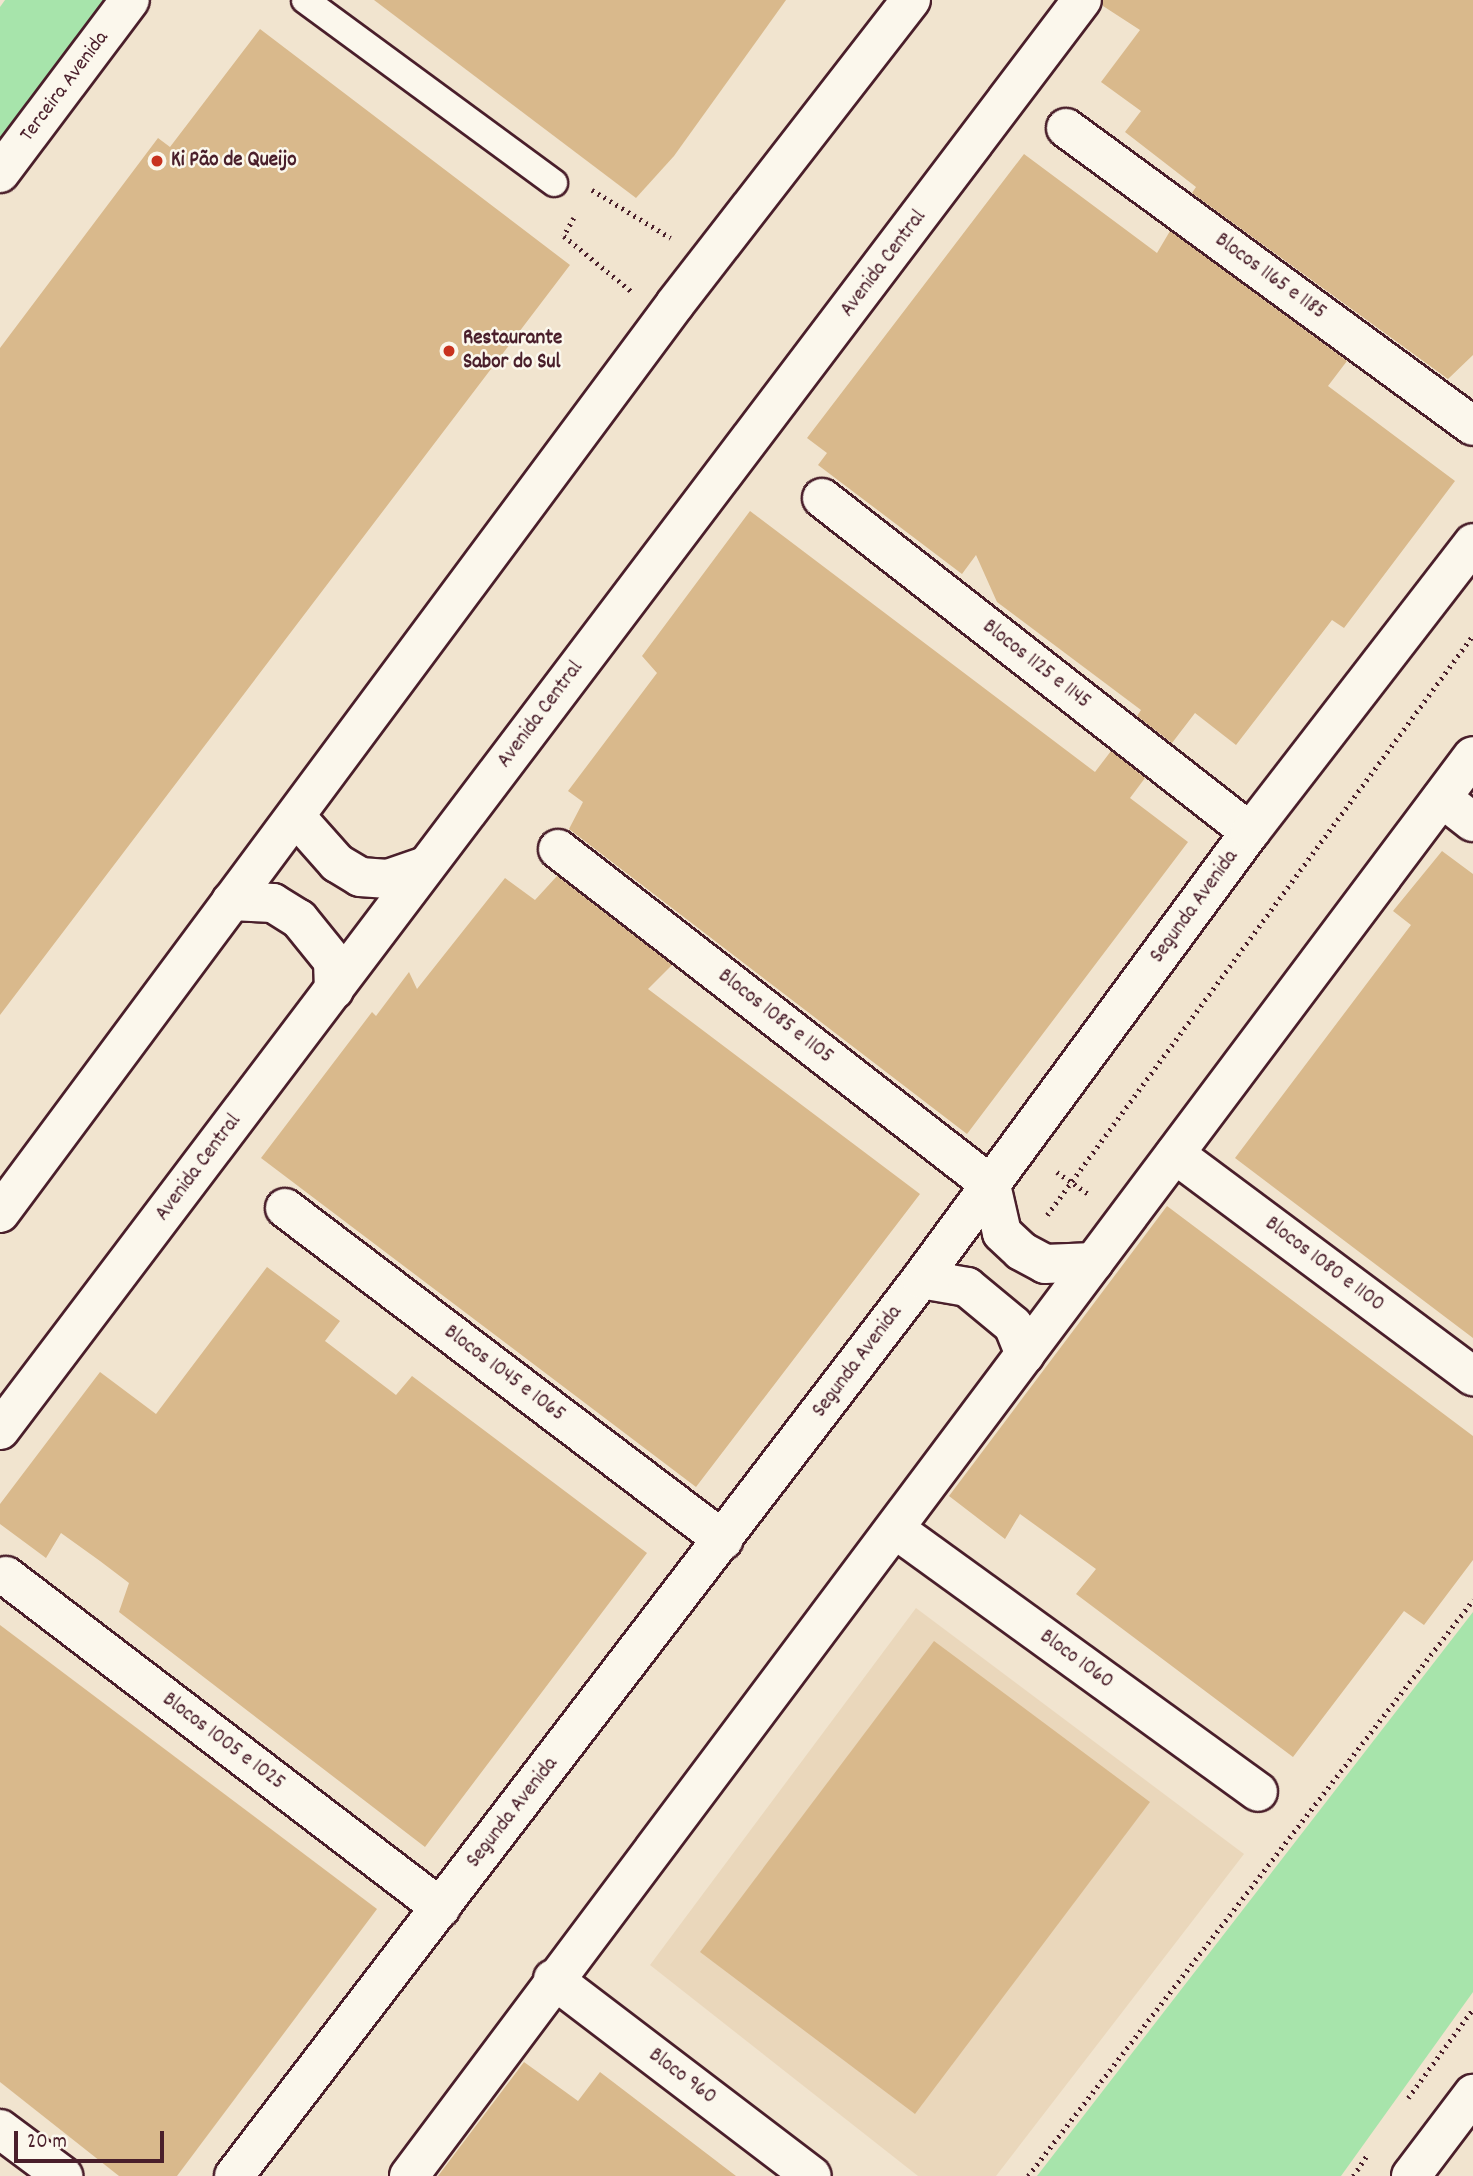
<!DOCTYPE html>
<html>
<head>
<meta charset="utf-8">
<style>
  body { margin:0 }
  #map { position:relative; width:1473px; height:2176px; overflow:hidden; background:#f1e4cf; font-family:Dekko,sans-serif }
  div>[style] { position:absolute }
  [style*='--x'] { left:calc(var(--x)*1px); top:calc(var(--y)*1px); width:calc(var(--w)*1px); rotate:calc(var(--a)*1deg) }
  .built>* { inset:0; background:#ead7bb }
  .green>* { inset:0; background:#a7e4ab }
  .building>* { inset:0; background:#d9b98c }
  .path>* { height:4.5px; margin-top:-2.25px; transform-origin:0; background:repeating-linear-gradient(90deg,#4a1f2b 0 2px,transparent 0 7px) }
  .roads { filter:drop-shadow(2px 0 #4a1f2b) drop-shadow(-2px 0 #4a1f2b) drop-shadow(0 2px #4a1f2b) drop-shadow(0 -2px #4a1f2b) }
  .service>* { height:26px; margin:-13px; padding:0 13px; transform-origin:13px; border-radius:13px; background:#fbf7ec }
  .minor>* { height:38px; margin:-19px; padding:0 19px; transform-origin:19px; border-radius:19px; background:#fbf7ec }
  .tertiary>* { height:38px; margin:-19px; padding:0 19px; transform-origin:19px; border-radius:19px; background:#fbf7ec }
  .trunk>* { height:38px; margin:-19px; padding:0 19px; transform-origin:19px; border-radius:19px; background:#fbf7ec }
  .dots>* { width:19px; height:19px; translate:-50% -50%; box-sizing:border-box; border:4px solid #fbf7ec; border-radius:50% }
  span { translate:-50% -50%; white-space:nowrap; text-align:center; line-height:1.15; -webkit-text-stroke:5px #fbf7ec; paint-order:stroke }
  .street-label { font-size:21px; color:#4a1f2b }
  .poi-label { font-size:21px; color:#4a1f2b; font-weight:700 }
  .left { translate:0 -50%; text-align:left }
  .scale { position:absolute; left:14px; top:2131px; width:150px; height:32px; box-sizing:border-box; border:4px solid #4a1f2b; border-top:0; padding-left:9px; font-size:21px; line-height:24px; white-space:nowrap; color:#4a1f2b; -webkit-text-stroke:5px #fbf7ec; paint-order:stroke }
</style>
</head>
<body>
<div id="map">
  <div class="built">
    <div style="clip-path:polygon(916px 1608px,1244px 1854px,996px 2176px,918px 2176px,650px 1965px)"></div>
  </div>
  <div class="green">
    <div style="clip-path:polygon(5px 0,115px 0,0 152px,0 7px)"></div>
    <div style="clip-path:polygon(1473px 1612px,1473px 1992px,1341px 2176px,1037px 2176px)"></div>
  </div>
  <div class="building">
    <div style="clip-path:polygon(374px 0,786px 0,674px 156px,636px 198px)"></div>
    <div style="clip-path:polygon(1103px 0,1473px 0,1473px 355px,1448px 379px,1192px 193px,1196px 187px,1125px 132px,1141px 111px,1101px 82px,1140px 30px,1103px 6px)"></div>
    <div style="clip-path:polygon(260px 29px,570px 265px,0 1015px,0 348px,158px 138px,170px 147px)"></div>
    <div style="clip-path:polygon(1024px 154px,1157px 253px,1170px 231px,1347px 361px,1328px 386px,1455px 481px,1344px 628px,1332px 620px,1236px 745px,1195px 713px,1172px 743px,1137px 716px,1141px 710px,997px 602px,976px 555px,962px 574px,818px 465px,827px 453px,807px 438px)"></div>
    <div style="clip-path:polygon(750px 511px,1095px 772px,1111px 751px,1145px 778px,1130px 798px,1188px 842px,967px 1134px,569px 829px,583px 802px,568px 791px,657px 673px,642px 656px)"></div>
    <div style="clip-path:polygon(1442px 851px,1473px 874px,1473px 1338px,1235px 1158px,1411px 925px,1393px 911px)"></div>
    <div style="clip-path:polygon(557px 876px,672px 965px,648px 989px,920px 1194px,696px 1487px,261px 1158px,372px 1012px,376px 1016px,409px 972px,417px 989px,505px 878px,535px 900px)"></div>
    <div style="clip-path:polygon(1167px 1206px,1473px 1436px,1473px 1560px,1424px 1625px,1404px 1611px,1293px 1757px,1076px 1594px,1096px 1569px,1020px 1514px,1005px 1539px,949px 1496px)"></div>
    <div style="clip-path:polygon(267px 1267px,340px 1321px,325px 1341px,396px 1395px,412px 1376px,647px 1553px,425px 1847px,119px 1612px,129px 1583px,100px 1561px,61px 1533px,46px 1558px,0 1524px,0 1504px,100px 1372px,156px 1414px)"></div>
    <div style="clip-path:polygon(0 1625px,377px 1909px,177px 2176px,119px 2176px,0 2082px)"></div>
    <div style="clip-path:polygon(934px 1641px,1150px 1802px,915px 2114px,700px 1952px)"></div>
    <div style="clip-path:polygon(524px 2062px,578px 2101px,600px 2072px,736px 2176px,438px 2176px)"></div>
  </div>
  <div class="path">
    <div style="--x:592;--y:190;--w:92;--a:31.3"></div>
    <div style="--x:574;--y:218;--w:21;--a:119"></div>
    <div style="--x:564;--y:236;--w:87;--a:39.4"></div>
    <div style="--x:1057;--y:1172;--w:39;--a:35"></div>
    <div style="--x:1047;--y:1215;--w:720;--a:-53.7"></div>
    <div style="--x:1408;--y:2098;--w:110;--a:-53.9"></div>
    <div style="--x:1028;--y:2176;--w:728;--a:-52.31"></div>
    <div style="--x:1353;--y:2176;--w:27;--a:-56"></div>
  </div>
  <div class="roads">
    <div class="service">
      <div style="--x:305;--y:0;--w:309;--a:36.3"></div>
    </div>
    <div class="minor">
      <div style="--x:1066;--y:128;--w:504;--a:36.21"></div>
      <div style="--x:822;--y:498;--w:543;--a:37.97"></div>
      <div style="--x:1442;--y:798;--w:39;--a:38"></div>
      <div style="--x:558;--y:849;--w:548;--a:37.81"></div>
      <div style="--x:1175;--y:1154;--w:372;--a:36.7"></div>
      <div style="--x:285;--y:1208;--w:550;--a:37.16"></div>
      <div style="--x:895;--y:1529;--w:448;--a:35.9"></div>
      <div style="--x:6;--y:1576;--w:547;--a:37.35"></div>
      <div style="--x:553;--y:1979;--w:325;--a:37.3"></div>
      <div style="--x:0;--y:2129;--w:79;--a:36.7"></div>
    </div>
    <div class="tertiary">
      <div style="--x:0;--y:173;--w:216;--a:-53.1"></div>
      <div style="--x:298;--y:819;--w:59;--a:48.4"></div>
      <div style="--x:337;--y:863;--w:27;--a:31"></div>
      <div style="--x:360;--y:877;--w:28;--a:4"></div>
      <div style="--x:388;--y:879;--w:39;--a:-19"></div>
      <div style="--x:231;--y:901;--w:42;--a:2.7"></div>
      <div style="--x:273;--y:903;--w:31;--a:32"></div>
      <div style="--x:299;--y:919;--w:54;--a:51"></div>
      <div style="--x:333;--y:961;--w:29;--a:88"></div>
      <div style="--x:991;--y:1185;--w:49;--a:77.1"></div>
      <div style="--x:1002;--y:1233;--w:26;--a:43"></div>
      <div style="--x:1021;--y:1251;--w:27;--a:28"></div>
      <div style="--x:1045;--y:1264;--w:49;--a:-2.3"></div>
      <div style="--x:0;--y:1213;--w:1132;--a:-53.4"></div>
      <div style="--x:675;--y:304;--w:385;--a:-52.2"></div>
      <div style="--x:921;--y:1279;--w:47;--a:9.9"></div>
      <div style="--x:967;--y:1287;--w:60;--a:39.6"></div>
      <div style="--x:1013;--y:1325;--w:32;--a:68"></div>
      <div style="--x:0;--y:1430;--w:1793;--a:-52.89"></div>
      <div style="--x:234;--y:2176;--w:1130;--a:-52.55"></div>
      <div style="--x:921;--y:1279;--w:555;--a:-53.65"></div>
      <div style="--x:1250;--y:832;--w:365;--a:-52.3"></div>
      <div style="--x:409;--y:2176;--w:1774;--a:-53.16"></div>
    </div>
    <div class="trunk">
      <div style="--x:1411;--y:2176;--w:103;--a:-52.9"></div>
    </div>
  </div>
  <div class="dots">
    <div style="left:157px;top:161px;background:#c8321e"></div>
    <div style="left:449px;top:351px;background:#c8321e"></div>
  </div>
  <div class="street-label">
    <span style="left:65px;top:87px;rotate:-53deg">Terceira Avenida</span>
    <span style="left:884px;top:264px;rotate:-53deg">Avenida Central</span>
    <span style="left:1270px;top:277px;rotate:36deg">Blocos 1165 e 1185</span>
    <span style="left:1036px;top:665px;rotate:38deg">Blocos 1125 e 1145</span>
    <span style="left:541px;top:715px;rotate:-53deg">Avenida Central</span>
    <span style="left:1195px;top:907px;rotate:-54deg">Segunda Avenida</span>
    <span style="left:775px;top:1017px;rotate:38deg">Blocos 1085 e 1105</span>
    <span style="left:199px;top:1168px;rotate:-53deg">Avenida Central</span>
    <span style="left:1324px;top:1265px;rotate:37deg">Blocos 1080 e 1100</span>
    <span style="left:858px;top:1362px;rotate:-53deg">Segunda Avenida</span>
    <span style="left:504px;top:1374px;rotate:37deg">Blocos 1045 e 1065</span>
    <span style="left:1076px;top:1660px;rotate:36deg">Bloco 1060</span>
    <span style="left:223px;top:1742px;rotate:37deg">Blocos 1005 e 1025</span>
    <span style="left:513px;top:1813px;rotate:-52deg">Segunda Avenida</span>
    <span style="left:682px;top:2077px;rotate:37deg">Bloco 960</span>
  </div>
  <div class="poi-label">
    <span class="left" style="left:171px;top:161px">Ki Pão de Queijo</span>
    <span class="left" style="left:463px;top:351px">Restaurante<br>Sabor do Sul</span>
  </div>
  <div class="scale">20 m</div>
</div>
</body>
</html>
